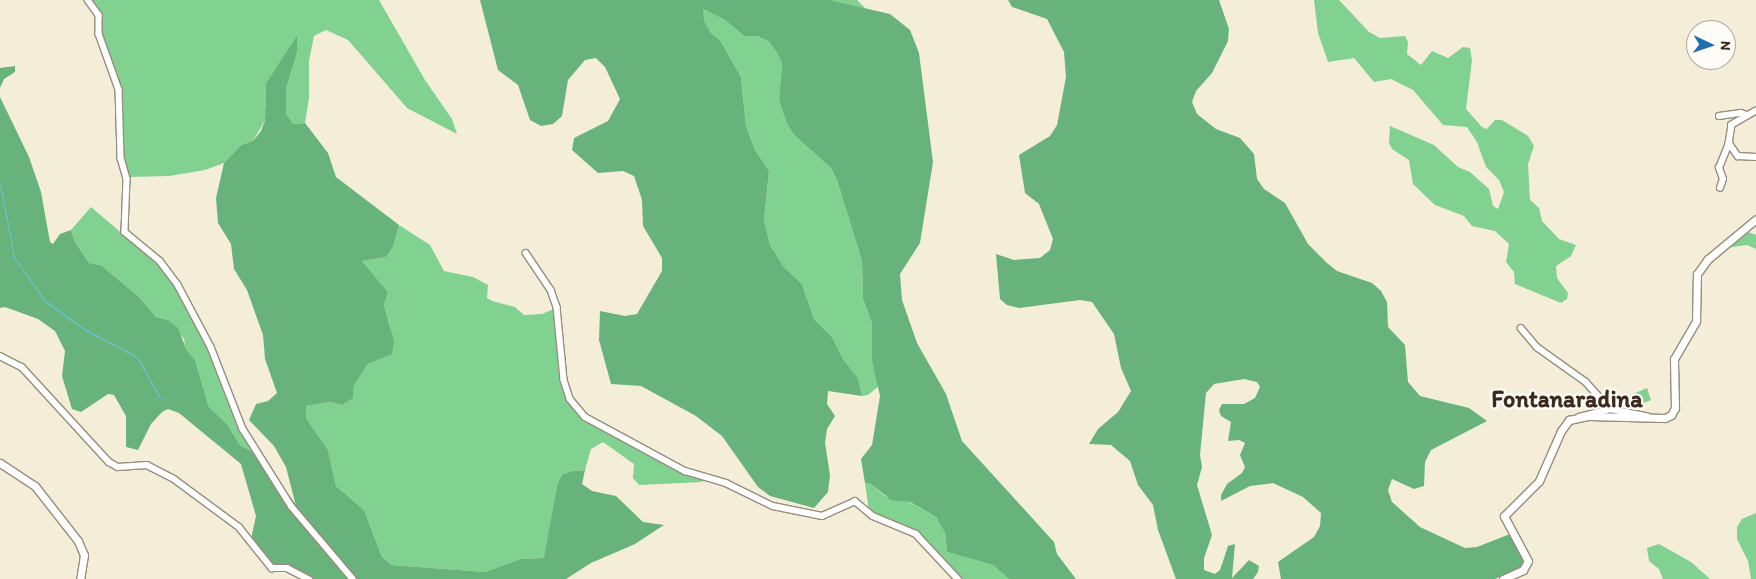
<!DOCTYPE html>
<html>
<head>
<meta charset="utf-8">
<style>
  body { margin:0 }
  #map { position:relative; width:1756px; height:579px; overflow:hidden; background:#f4eed9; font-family:Itim,sans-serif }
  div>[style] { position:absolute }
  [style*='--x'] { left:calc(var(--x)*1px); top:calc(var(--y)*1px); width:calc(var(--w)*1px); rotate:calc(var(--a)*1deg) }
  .green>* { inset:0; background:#81d191 }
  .forest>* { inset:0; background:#68b37b }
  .stream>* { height:1px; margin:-0.5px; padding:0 0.5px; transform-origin:0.5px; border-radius:0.5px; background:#63c7e0 }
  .roads { filter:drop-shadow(1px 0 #988c7c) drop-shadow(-1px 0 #988c7c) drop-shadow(0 1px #988c7c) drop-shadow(0 -1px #988c7c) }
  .minor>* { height:5.5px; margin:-2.75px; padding:0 2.75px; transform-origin:2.75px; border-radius:2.75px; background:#fff }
  .tertiary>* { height:7px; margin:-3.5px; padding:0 3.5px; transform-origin:3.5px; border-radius:3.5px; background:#fff }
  span { translate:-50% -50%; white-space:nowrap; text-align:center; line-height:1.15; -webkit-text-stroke:4.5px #fdfcf7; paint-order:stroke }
  .quarter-label { font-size:24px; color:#3b2a1e; font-weight:700 }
  .north { position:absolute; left:1686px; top:20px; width:50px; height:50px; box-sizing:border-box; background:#fdfcf7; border:1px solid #afa8a0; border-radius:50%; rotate:93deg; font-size:14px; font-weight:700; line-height:20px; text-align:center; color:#3b2a1e }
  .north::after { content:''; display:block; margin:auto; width:18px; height:22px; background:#1f6fb2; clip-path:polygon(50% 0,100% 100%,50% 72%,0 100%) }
</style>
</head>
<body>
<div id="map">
  <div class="green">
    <div style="clip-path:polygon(91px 0,379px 0,425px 80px,452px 119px,457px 134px,407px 108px,348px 40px,326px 30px,314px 36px,309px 61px,309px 98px,305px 123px,293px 124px,285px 114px,286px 89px,297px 53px,297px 37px,266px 83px,265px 120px,253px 141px,241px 145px,224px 163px,205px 170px,169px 176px,128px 177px,124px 167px,122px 104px,102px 41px,99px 12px)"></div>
    <div style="clip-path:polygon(829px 0,857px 0,866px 9px,841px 5px)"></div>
    <div style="clip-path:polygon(1314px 0,1339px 0,1369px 32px,1380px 38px,1405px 36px,1408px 42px,1407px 54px,1421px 65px,1432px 51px,1448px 58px,1463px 47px,1470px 48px,1472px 60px,1466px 109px,1482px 127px,1487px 129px,1495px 120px,1502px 120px,1528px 136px,1534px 146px,1528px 164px,1530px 200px,1539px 208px,1542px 221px,1559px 239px,1576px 245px,1571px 256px,1556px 266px,1557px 278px,1568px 293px,1567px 299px,1561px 303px,1515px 284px,1514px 272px,1506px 262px,1509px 244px,1495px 231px,1472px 226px,1464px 216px,1435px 205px,1413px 184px,1409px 160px,1392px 149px,1389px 143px,1390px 126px,1434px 145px,1458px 167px,1470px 172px,1489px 189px,1493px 206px,1498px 209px,1504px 192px,1499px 180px,1486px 167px,1477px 142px,1467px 127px,1443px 125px,1413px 90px,1391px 79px,1374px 82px,1354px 58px,1328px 62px,1318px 33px)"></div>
    <div style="clip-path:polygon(703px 9px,725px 20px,744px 36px,757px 36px,768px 41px,776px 51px,782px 63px,779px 100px,787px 124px,794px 135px,831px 168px,837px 180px,862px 261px,863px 299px,872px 323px,872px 361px,879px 386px,868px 395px,862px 396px,858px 378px,843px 359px,832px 337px,814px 319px,802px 284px,784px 267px,770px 245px,764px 220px,769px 171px,755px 150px,746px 126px,741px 77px,720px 40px,710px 32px,703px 21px)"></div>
    <div style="clip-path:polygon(91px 207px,159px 265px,181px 292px,204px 336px,233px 414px,243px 435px,260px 456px,240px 445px,227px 424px,209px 407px,195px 360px,186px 351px,184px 339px,168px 320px,156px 317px,139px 297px,101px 265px,89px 263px,75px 242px,71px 230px)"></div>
    <div style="clip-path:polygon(399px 225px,430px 245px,444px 271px,473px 277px,488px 285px,487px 298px,492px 301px,515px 307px,524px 315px,542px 314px,556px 308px,571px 404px,578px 414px,636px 448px,704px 479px,702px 482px,639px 485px,633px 478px,634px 464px,603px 442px,591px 449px,585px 470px,574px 471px,557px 486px,545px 558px,520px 559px,485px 572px,392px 565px,382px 557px,364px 510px,336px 486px,328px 450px,306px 418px,306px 406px,330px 402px,342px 405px,352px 398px,354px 385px,368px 364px,392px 353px,391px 329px,384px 305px,388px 292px,362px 261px,386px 257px,393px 247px)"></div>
    <div style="clip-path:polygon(1745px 231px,1756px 235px,1756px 249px,1747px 245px,1726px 248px)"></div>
    <div style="clip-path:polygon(1647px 388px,1651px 400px,1633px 407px,1628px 396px)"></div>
    <div style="clip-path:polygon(865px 483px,871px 484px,885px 496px,909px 502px,936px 517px,945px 533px,947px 552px,993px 565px,1009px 579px,960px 579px,914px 530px,869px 511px)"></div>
    <div style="clip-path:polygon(1756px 513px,1756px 579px,1751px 579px,1748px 561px,1737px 539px,1737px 527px,1742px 519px)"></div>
    <div style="clip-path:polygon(1659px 544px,1691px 562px,1710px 579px,1663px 579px,1659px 569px,1649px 561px,1647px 548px)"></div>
  </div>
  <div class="forest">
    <div style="clip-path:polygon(480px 0,829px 0,890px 14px,910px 30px,919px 53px,933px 162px,920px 243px,900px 274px,902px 300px,917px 343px,946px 394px,962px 441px,1054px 542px,1057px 554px,1076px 579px,1009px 579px,993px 565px,947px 552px,945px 533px,936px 517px,910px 502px,891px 500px,871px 484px,865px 483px,861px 459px,872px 445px,880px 396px,872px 361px,872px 323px,863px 299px,862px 261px,837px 180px,831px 168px,794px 135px,787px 124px,779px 100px,782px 63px,776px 51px,768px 41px,757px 36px,744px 36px,725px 20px,703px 9px,704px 21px,710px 32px,720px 40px,741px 77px,746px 126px,755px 150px,769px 171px,764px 220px,770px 245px,784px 267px,802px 284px,814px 319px,832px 337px,843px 359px,858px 378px,862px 396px,828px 391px,827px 404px,835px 416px,827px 429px,825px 443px,830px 475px,828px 492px,814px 508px,770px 496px,758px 487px,722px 436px,696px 416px,641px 386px,611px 384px,599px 340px,600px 311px,625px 316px,637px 314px,662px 271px,662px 258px,643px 226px,642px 200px,634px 176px,623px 171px,598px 173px,572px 150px,574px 138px,608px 121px,620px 99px,605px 67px,596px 58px,585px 60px,568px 80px,562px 116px,553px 124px,541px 126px,530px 120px,518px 85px,498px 70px)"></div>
    <div style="clip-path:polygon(1008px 0,1219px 0,1229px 29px,1228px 41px,1212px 73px,1196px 91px,1192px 102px,1197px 114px,1216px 129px,1240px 138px,1254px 154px,1257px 179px,1264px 189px,1285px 203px,1308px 244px,1327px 263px,1337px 271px,1372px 283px,1381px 291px,1387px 302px,1388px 327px,1405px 345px,1408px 382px,1420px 396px,1469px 408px,1487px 421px,1431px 450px,1425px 462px,1424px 486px,1414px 489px,1392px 479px,1388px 490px,1392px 502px,1420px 527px,1465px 548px,1477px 547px,1510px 534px,1525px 559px,1523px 566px,1495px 579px,1281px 579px,1278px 562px,1314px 537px,1320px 526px,1321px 513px,1303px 497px,1273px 483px,1250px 486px,1221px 501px,1221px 495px,1227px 484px,1242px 473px,1245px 467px,1240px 455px,1245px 443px,1239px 440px,1228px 441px,1231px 422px,1221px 416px,1219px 410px,1222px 404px,1244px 404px,1255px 398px,1260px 387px,1257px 382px,1244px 379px,1214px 384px,1206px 393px,1200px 455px,1202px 467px,1197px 485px,1212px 535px,1204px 558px,1204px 570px,1215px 574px,1220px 570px,1228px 546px,1235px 544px,1232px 578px,1249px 560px,1259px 566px,1258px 572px,1253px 579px,1176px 579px,1158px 530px,1153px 505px,1138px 485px,1130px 461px,1111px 445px,1089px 444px,1098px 429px,1118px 412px,1131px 391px,1121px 368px,1114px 334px,1092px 302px,1080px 300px,1019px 308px,1007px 305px,1000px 299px,996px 254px,1014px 260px,1040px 258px,1050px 250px,1053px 239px,1039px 204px,1025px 193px,1019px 155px,1050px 136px,1057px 125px,1066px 77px,1064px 52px,1047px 19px,1012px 7px)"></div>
    <div style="clip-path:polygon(297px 36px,297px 53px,286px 89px,286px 114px,293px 124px,305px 123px,328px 153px,336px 177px,399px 225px,393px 247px,386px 257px,362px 261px,388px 292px,384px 305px,394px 341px,392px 354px,368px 364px,354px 385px,353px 398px,342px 405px,330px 402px,306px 406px,306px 418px,328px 450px,336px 486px,364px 510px,382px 557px,392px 565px,485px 572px,520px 559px,544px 558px,557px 486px,562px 475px,574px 471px,585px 470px,582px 484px,592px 491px,616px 496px,643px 522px,664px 525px,635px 544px,591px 563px,566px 579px,356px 579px,297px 510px,286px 467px,274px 446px,249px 420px,256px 404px,268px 401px,277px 393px,265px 359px,263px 335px,247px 290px,234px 269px,231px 244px,218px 223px,216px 198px,224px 163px,241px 145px,253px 141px,261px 131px,265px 120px,266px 83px)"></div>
    <div style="clip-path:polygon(15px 66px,15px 72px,4px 79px,0 88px,0 68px)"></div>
    <div style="clip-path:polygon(0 97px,29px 157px,41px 192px,50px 242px,53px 244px,60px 234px,71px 230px,75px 242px,89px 263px,101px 265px,139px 297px,156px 317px,168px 320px,178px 328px,187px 351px,195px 360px,209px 407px,227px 424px,240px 445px,260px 456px,351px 579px,314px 579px,294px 568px,272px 565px,251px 539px,256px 516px,241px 464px,179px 413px,168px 409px,162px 412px,151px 424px,138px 450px,126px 447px,126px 416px,114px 395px,108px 394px,81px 412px,72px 409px,62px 376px,65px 351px,55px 331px,38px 319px,5px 307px,0 308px)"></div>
  </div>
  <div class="stream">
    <div style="--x:0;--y:183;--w:75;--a:79.3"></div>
    <div style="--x:14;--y:257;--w:54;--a:54.8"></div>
    <div style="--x:45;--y:301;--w:48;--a:35.7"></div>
    <div style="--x:84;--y:329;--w:60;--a:27.8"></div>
    <div style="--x:137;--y:357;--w:47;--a:60.7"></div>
  </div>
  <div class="roads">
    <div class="minor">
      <div style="--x:88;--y:0;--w:19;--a:54"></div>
      <div style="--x:99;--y:15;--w:19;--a:90"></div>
      <div style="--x:99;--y:34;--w:59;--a:70.3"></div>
      <div style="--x:119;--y:90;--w:68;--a:88.3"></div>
      <div style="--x:121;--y:158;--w:22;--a:74"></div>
      <div style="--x:127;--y:179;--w:53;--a:92.2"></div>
      <div style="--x:125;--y:232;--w:45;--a:39.6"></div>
      <div style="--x:160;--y:261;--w:30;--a:53"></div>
      <div style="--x:178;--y:285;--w:70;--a:62"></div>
      <div style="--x:211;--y:347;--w:88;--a:68.7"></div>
      <div style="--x:243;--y:429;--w:92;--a:57.9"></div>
      <div style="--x:292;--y:507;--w:94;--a:49.7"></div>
      <div style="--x:1756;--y:111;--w:28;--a:150"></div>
      <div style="--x:1732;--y:125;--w:18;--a:99"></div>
      <div style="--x:1729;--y:143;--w:16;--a:55"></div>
      <div style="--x:1738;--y:156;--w:18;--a:3"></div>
      <div style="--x:1719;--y:116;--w:22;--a:-8"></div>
      <div style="--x:1741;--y:113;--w:6;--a:18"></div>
      <div style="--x:1720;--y:188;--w:9;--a:-72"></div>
      <div style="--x:1723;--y:179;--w:12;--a:-110"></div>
      <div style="--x:1719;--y:168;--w:27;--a:-68"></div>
      <div style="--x:526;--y:253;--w:45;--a:56"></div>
      <div style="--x:551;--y:290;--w:18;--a:71"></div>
      <div style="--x:557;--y:307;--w:73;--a:84.5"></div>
      <div style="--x:564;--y:380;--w:20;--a:72"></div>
      <div style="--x:570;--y:399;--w:23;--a:50"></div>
      <div style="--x:585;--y:417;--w:114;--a:28.4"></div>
      <div style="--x:685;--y:471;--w:43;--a:16.3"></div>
      <div style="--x:726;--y:483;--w:52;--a:26.1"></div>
      <div style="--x:773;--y:506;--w:50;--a:11.5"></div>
      <div style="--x:822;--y:516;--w:36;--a:-24"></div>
      <div style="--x:855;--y:501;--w:23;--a:40"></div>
      <div style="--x:873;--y:516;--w:47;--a:22.7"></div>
      <div style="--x:916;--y:534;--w:62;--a:47"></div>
      <div style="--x:1521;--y:328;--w:25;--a:50"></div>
      <div style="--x:1537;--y:347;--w:60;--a:35.5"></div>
      <div style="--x:1586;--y:382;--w:36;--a:48"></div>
      <div style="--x:0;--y:356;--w:25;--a:27"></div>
      <div style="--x:22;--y:367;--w:129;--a:47.5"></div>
      <div style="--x:109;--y:462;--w:10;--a:29"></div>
      <div style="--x:118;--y:467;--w:29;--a:-4"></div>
      <div style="--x:147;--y:465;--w:30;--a:27"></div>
      <div style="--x:174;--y:479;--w:81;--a:36.4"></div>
      <div style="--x:239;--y:527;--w:53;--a:51.2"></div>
      <div style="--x:272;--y:568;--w:15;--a:0"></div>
      <div style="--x:287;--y:568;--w:25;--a:27"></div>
      <div style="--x:1579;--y:417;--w:32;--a:-14"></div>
      <div style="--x:1610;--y:409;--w:38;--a:11"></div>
    </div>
    <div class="tertiary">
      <div style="--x:0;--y:463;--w:42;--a:33.3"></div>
      <div style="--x:35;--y:486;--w:70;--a:52"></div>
      <div style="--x:78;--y:541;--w:15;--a:67"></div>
      <div style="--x:84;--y:555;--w:24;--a:99"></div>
      <div style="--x:1503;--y:579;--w:22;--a:-24"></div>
      <div style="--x:1523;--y:570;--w:10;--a:-61"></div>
      <div style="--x:1528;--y:561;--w:51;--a:-118.1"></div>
      <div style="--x:1504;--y:516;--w:49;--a:-45"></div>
      <div style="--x:1539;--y:481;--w:55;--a:-66.3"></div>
      <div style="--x:1561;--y:431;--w:14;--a:-54"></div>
      <div style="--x:1569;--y:420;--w:19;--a:-12"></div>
      <div style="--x:1588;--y:416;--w:77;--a:1.5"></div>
      <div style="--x:1665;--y:418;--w:7;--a:-27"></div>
      <div style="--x:1671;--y:415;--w:8;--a:-60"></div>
      <div style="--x:1675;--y:408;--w:49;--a:-91.2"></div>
      <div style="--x:1674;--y:359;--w:44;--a:-59.9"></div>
      <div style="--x:1696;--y:321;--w:47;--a:-88.8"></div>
      <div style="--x:1697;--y:274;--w:19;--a:-54"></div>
      <div style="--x:1708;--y:259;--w:62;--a:-39.8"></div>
    </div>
  </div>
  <div class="quarter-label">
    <span style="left:1567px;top:399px">Fontanaradina</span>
  </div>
  <div class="north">N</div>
</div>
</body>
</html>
